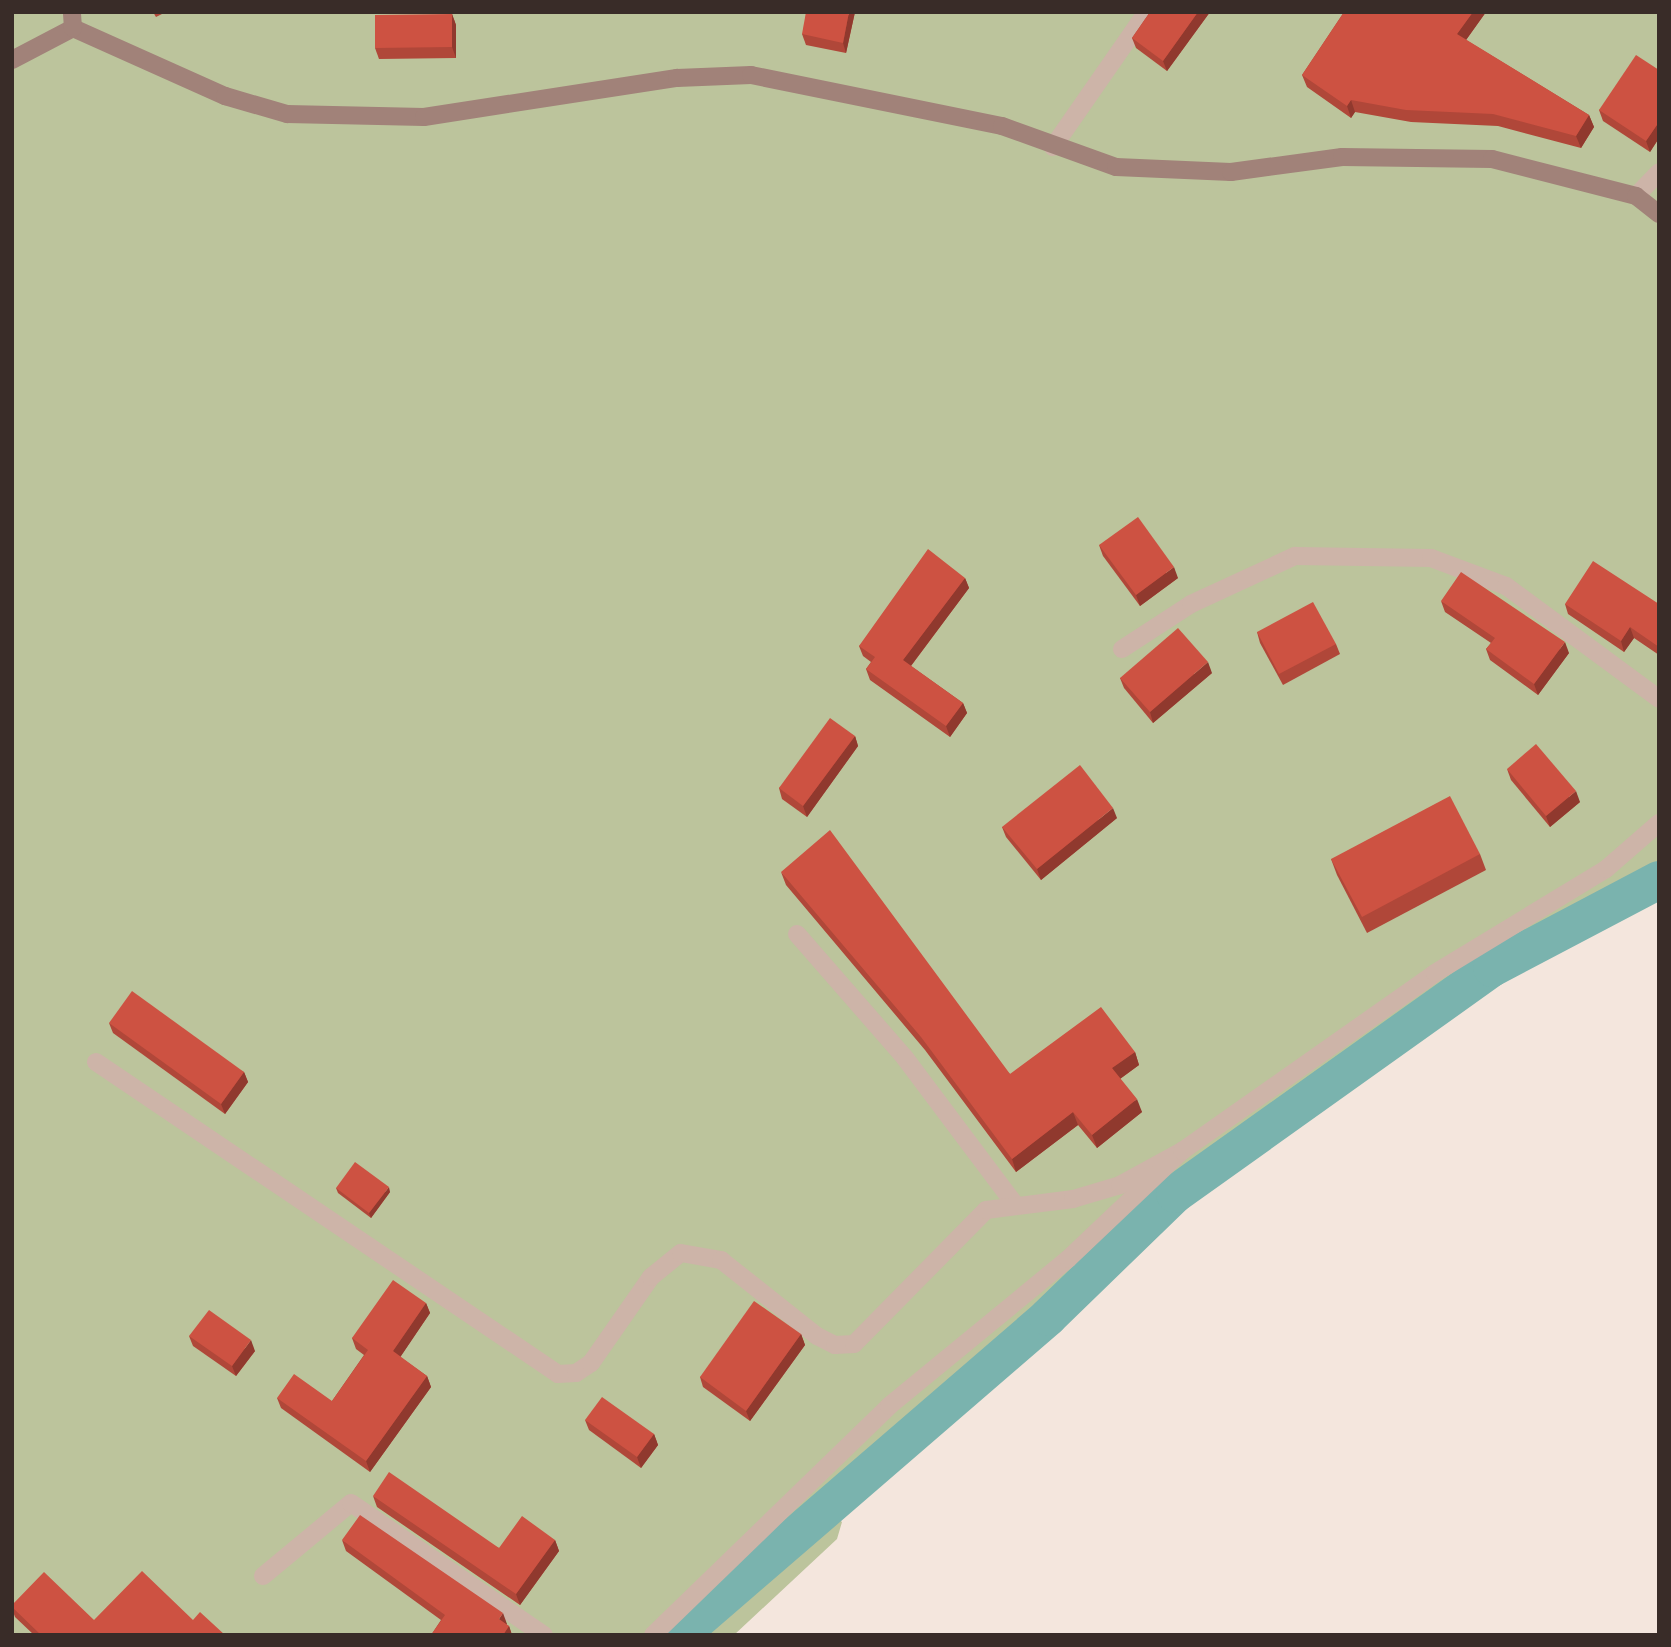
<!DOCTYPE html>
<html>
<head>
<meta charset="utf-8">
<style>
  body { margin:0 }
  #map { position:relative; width:1671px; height:1647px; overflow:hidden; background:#f4e6dd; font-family:"Golos Text",sans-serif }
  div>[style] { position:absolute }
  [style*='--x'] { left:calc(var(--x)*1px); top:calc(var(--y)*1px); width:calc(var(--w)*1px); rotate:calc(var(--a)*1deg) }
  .green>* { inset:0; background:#bcc49c }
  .canal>* { height:38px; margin:-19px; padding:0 19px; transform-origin:19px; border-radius:19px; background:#7ab3ae }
  .lane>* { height:18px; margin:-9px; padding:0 9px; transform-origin:9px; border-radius:9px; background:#cdb4a8 }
  .secondary>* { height:18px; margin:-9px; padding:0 9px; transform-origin:9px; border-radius:9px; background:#a18279 }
  .wall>* { inset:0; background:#b04739 }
  .shaded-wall>* { inset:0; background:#90392e }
  .building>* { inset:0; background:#cd5242 }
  span { translate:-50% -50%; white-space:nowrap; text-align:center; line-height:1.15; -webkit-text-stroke:5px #fbf1ea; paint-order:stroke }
  .frame { position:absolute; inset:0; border:14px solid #392c28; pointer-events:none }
</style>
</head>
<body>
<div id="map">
  <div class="green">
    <div style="clip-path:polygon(12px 12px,1659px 12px,1659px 880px,1492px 968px,1175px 1194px,1048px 1317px,824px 1507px,842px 1522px,837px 1539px,734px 1635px,12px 1635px)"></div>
  </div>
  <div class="canal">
    <div style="--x:680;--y:1635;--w:486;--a:-40.8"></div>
    <div style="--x:1048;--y:1317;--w:177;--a:-44.1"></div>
    <div style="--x:1175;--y:1194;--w:389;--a:-35.5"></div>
    <div style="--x:1492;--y:968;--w:189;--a:-27.8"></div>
  </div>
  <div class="lane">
    <div style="--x:1053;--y:147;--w:165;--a:-55.2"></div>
    <div style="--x:1636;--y:196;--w:33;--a:-46"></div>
    <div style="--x:1122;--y:649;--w:82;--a:-33.1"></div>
    <div style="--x:1191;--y:604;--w:115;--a:-24.8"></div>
    <div style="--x:1295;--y:556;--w:136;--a:0.8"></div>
    <div style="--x:1431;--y:558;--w:80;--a:20.5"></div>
    <div style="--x:1506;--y:586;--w:190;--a:36.4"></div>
    <div style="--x:797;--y:934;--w:164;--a:48.9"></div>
    <div style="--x:905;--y:1058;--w:181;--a:53.1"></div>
    <div style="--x:96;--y:1062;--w:557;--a:34.03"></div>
    <div style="--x:558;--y:1374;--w:18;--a:-3"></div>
    <div style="--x:576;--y:1373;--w:18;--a:-34"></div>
    <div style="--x:591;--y:1363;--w:105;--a:-55.1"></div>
    <div style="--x:651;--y:1277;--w:38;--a:-39"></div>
    <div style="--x:681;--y:1253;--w:41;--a:9.9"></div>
    <div style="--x:721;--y:1260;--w:122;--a:38.4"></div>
    <div style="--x:817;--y:1336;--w:20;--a:27"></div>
    <div style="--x:835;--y:1345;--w:19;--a:-3"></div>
    <div style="--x:854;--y:1344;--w:188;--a:-45.4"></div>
    <div style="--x:986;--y:1210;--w:88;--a:-7.2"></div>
    <div style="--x:1073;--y:1199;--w:49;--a:-16.6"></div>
    <div style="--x:1120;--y:1185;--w:71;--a:-28.7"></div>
    <div style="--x:263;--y:1576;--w:114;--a:-39.7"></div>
    <div style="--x:351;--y:1503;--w:234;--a:34.4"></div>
    <div style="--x:653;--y:1635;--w:329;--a:-44.1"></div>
    <div style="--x:889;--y:1406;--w:232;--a:-39.4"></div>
    <div style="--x:1068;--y:1259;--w:157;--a:-43.5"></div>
    <div style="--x:1182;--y:1151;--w:309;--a:-35.1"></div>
    <div style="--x:1435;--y:973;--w:200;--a:-31.3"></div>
    <div style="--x:1606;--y:869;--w:70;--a:-41"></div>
  </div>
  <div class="secondary">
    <div style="--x:73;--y:28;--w:167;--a:24.1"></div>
    <div style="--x:225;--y:96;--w:65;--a:16.2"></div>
    <div style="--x:287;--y:114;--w:137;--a:1.3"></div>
    <div style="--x:424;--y:117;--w:256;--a:-8.8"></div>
    <div style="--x:677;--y:78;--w:74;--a:-2.3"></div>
    <div style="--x:751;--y:75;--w:256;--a:11.5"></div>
    <div style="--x:1002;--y:126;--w:121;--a:19.8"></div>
    <div style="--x:1116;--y:167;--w:115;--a:2.5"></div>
    <div style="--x:1231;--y:172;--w:112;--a:-7.7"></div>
    <div style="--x:1342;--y:157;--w:150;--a:0.8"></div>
    <div style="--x:1492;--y:159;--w:149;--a:14.4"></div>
    <div style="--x:1636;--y:196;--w:29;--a:38"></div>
    <div style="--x:12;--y:60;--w:69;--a:-27.7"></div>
    <div style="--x:73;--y:28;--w:16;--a:-94"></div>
  </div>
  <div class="wall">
    <div style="clip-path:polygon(153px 12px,166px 12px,156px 17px)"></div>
    <div style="clip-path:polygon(855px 12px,846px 53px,806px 45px,802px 34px)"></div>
    <div style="clip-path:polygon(1150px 12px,1210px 12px,1167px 71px,1136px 48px,1132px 38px)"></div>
    <div style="clip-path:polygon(1344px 12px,1486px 12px,1466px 40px,1589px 115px,1594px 127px,1581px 148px,1498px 126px,1411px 122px,1355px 112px,1351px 118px,1307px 87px,1302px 75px)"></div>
    <div style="clip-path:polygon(452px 14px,456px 25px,456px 58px,379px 59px,375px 48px)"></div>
    <div style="clip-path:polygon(1659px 70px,1659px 138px,1650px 152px,1603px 121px,1599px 110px)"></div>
    <div style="clip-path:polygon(1099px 545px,1178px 578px,1140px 606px,1103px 556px)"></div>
    <div style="clip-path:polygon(965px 578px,969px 588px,911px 666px,963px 703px,967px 713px,950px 737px,870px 680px,866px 669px,871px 662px,863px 656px,859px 646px)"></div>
    <div style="clip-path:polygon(1441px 601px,1569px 653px,1538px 695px,1490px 660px,1486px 649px,1491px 643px,1445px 612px)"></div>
    <div style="clip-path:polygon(1565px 604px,1659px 604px,1659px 655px,1634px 638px,1624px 652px,1568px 614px)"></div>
    <div style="clip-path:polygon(1257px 632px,1336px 644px,1340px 654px,1283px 685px,1260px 643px)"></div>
    <div style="clip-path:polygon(1212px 673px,1153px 723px,1124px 688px,1120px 678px)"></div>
    <div style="clip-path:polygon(855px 736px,858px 746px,807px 817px,782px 799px,779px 788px)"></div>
    <div style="clip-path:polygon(1507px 769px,1580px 802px,1550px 827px,1511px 780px)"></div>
    <div style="clip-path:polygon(1117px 818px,1041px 880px,1006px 837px,1002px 827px)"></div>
    <div style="clip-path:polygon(1480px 854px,1486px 870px,1367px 933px,1337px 875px,1331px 859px)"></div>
    <div style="clip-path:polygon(781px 872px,1010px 1074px,1135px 1052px,1139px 1065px,1120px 1079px,1142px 1112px,1097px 1148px,1078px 1125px,1016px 1172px,925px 1050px,786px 885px)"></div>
    <div style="clip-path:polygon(109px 1023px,244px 1072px,248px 1082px,225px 1114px,113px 1033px)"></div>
    <div style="clip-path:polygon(336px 1188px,390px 1192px,371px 1218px,338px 1193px)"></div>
    <div style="clip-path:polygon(426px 1303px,430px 1313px,400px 1357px,427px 1376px,431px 1387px,370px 1472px,281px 1408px,277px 1398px,332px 1401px,364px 1355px,356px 1349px,352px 1338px)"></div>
    <div style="clip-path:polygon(801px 1334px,805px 1345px,750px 1421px,703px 1387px,700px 1377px)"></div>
    <div style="clip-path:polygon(189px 1336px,255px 1351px,236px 1376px,193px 1346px)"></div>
    <div style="clip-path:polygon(585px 1420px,654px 1434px,658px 1445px,641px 1468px,589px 1430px)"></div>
    <div style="clip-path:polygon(373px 1496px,499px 1548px,555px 1540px,559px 1551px,520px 1605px,377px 1507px)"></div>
    <div style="clip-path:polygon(342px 1540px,507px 1624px,506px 1625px,509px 1626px,512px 1635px,431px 1635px,441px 1620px,346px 1551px)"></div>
    <div style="clip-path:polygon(12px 1605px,94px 1620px,193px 1620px,225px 1635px,34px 1635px,15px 1617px,12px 1609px)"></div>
  </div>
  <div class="shaded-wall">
    <div style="clip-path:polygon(849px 12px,855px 12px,846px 53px,843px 43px)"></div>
    <div style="clip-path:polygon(1198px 12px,1210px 12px,1167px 71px,1163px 61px)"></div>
    <div style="clip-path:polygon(1473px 12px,1486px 12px,1461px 47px,1457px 34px)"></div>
    <div style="clip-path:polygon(452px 14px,456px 25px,456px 58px,452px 47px)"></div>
    <div style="clip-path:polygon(1351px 100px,1355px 112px,1351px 118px,1347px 106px)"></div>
    <div style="clip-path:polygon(1589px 115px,1594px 127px,1581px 148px,1576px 136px)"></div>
    <div style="clip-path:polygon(1659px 122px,1659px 138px,1650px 152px,1646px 141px)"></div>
    <div style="clip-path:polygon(1174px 567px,1178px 578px,1140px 606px,1136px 595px)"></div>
    <div style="clip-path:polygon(965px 578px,969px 588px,907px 671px,903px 660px)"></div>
    <div style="clip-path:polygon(1630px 627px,1634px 638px,1624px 652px,1621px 641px)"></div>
    <div style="clip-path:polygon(1565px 642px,1569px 653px,1538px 695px,1534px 684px)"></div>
    <div style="clip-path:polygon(1208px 662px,1212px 673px,1153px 723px,1150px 712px)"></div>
    <div style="clip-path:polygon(963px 703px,967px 713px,950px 737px,946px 726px)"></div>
    <div style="clip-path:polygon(855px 736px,858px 746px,807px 817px,803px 806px)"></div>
    <div style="clip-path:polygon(1576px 791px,1580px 802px,1550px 827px,1546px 816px)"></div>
    <div style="clip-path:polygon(1113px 808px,1117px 818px,1041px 880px,1037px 869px)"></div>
    <div style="clip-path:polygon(1135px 1052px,1139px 1065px,1117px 1081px,1112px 1068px)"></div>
    <div style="clip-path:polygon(244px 1072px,248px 1082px,225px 1114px,221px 1104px)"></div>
    <div style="clip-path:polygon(1137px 1099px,1142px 1112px,1097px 1148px,1092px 1135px)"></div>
    <div style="clip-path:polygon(1073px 1112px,1078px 1125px,1016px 1172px,1012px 1159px)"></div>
    <div style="clip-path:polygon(389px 1187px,390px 1192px,371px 1218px,369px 1213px)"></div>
    <div style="clip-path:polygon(426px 1303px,430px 1313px,397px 1362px,393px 1351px)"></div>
    <div style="clip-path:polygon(801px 1334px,805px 1345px,750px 1421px,746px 1411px)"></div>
    <div style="clip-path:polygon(251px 1340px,255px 1351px,236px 1376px,232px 1366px)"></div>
    <div style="clip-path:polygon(427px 1376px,431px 1387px,370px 1472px,366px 1461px)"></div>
    <div style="clip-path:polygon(654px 1434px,658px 1445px,641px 1468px,637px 1457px)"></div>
    <div style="clip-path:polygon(555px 1540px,559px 1551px,520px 1605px,516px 1594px)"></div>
    <div style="clip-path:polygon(503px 1613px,507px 1624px,502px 1630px,499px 1619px)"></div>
    <div style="clip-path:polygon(509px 1626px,512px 1635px,503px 1635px)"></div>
  </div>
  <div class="building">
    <div style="clip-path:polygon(806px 12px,849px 12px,843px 43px,802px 34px)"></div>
    <div style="clip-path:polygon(1150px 12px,1198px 12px,1163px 61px,1132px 38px)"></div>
    <div style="clip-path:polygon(1344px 12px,1473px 12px,1457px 34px,1589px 115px,1576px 136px,1493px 114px,1406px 110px,1351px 100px,1347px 106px,1302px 75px)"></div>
    <div style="clip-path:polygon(452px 14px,452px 47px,375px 48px,375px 15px)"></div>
    <div style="clip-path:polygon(1636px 55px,1659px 70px,1659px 122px,1646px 141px,1599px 110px)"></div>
    <div style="clip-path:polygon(1138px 517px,1174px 567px,1136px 595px,1099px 545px)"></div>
    <div style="clip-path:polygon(928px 549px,965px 578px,903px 660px,963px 703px,946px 726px,866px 669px,875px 657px,859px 646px)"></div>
    <div style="clip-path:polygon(1593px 561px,1659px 604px,1659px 647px,1630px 627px,1621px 641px,1565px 604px)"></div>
    <div style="clip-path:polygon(1461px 572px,1565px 642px,1534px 684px,1486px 649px,1495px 638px,1441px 601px)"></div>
    <div style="clip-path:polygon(1313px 602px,1336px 644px,1279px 674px,1257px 632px)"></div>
    <div style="clip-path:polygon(1178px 628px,1208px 662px,1150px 712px,1120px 678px)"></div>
    <div style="clip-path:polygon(830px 718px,855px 736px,803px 806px,779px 788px)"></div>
    <div style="clip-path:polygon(1536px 744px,1576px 791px,1546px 816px,1507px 769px)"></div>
    <div style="clip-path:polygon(1080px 765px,1113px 808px,1037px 869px,1002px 827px)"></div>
    <div style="clip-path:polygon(1450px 796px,1480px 854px,1362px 917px,1331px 859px)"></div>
    <div style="clip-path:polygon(830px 830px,1010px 1074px,1101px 1007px,1135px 1052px,1112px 1068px,1137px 1099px,1092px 1135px,1073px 1112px,1012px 1159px,921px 1037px,781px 872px)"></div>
    <div style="clip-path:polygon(132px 991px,244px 1072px,221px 1104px,109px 1023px)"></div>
    <div style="clip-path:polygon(355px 1162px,389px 1187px,369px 1213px,336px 1188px)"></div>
    <div style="clip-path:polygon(393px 1280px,426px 1303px,393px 1351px,427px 1376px,366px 1461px,277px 1398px,294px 1374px,332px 1401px,368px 1350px,352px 1338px)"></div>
    <div style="clip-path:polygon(754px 1301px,801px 1334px,746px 1411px,700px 1377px)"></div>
    <div style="clip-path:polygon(209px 1310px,251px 1340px,232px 1366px,189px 1336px)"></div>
    <div style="clip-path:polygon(602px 1397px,654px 1434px,637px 1457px,585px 1420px)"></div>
    <div style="clip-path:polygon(389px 1472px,499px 1548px,522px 1516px,555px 1540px,516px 1594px,373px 1496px)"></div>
    <div style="clip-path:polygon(360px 1515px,503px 1613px,499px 1619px,509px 1626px,503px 1635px,431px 1635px,445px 1615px,342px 1540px)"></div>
    <div style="clip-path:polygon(142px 1571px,193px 1620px,200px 1612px,225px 1635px,97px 1635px,94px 1633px,92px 1635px,41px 1635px,12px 1607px,12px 1605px,44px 1572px,94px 1620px)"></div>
  </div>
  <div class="frame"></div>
</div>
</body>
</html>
